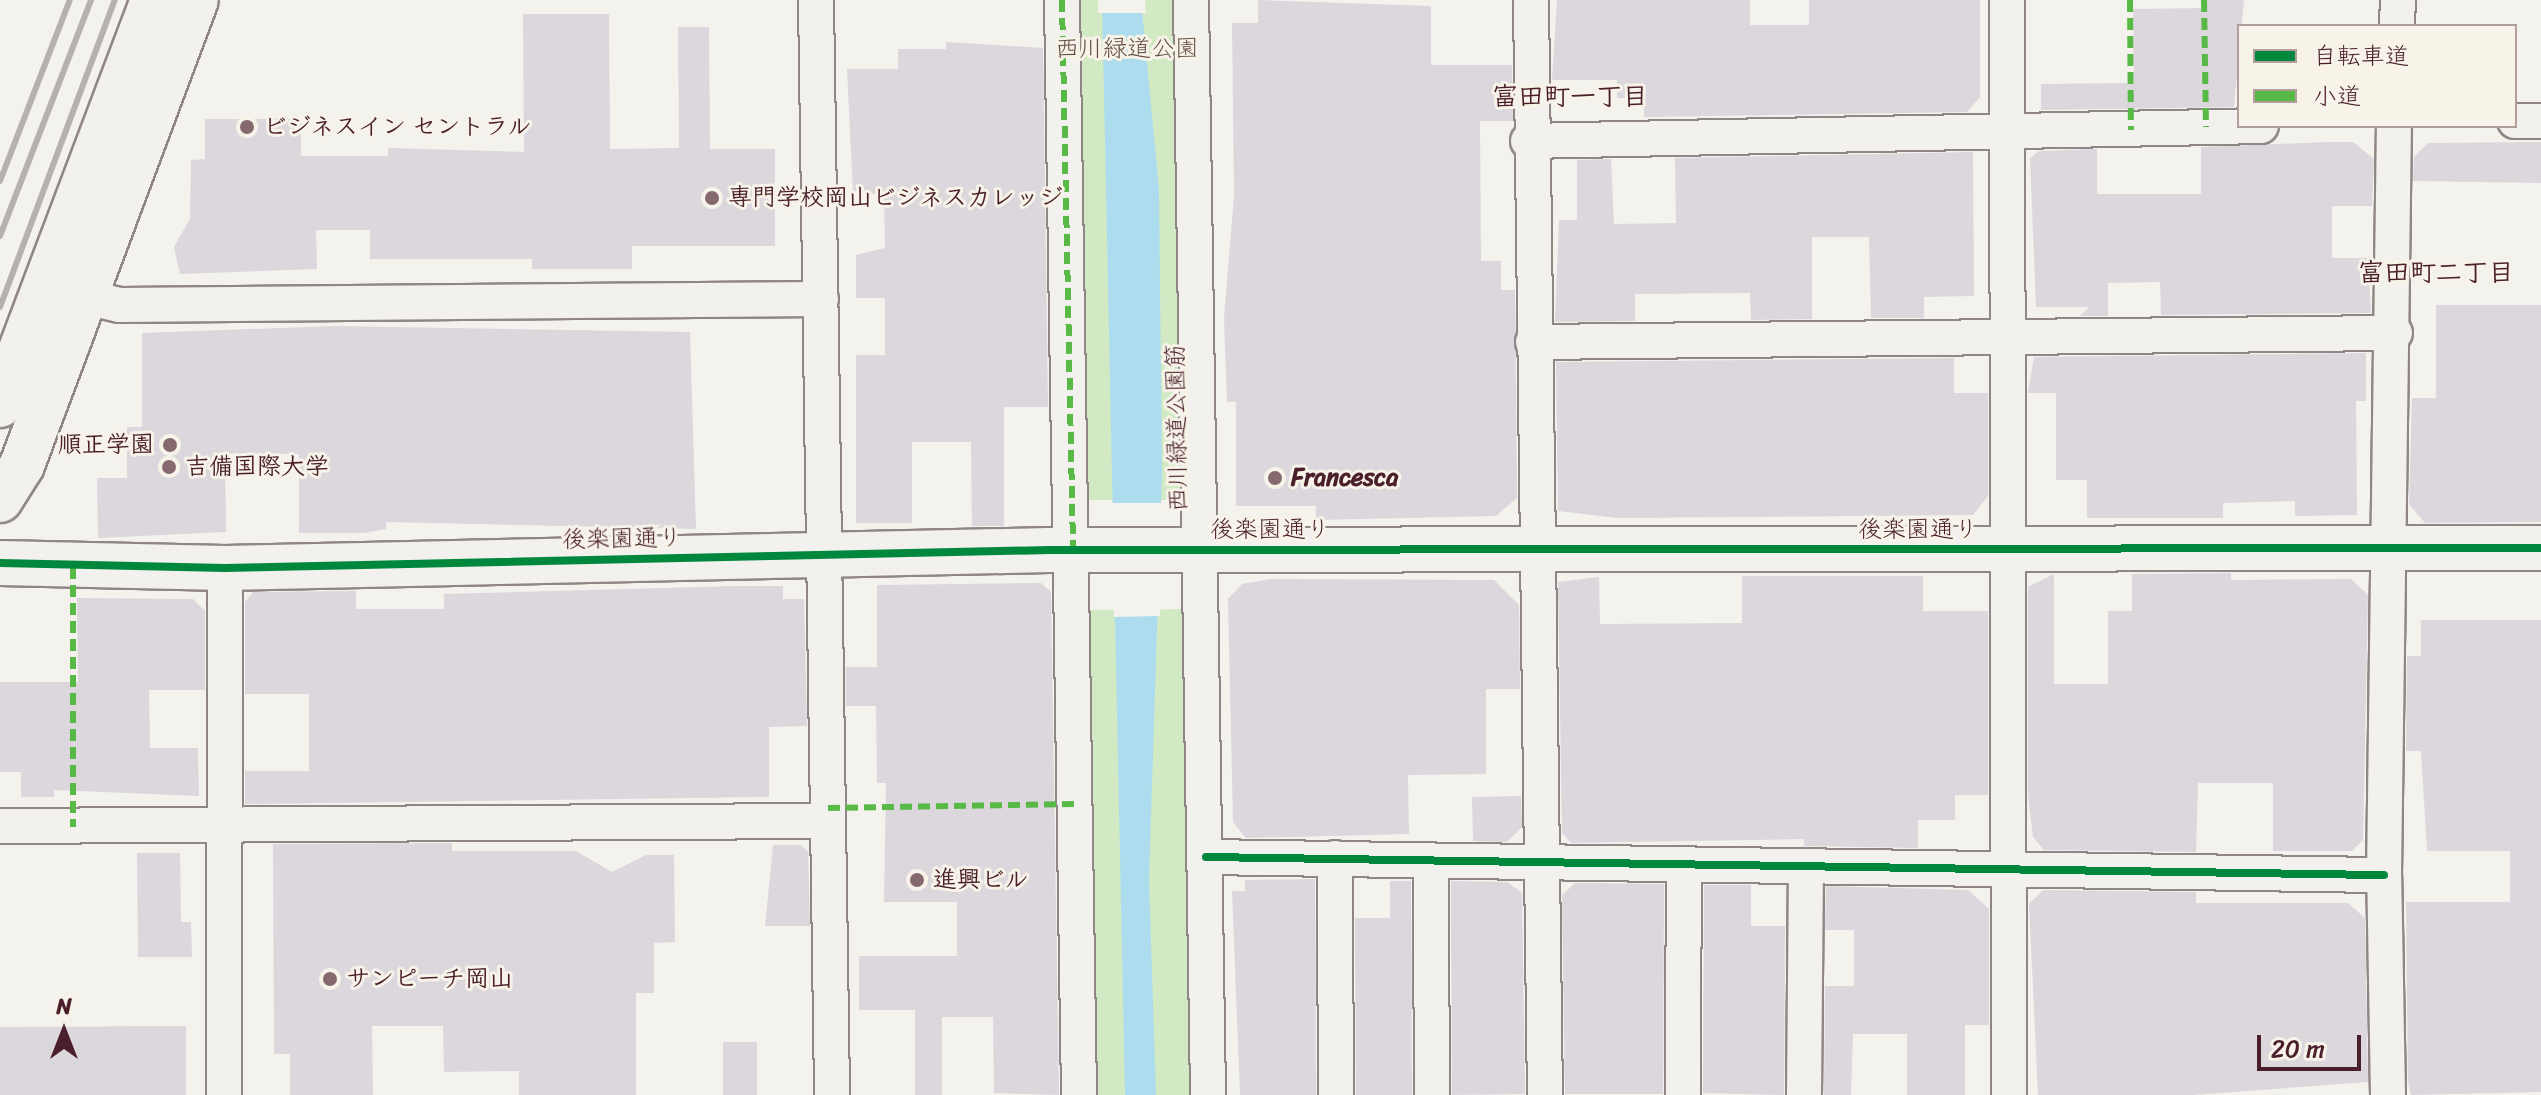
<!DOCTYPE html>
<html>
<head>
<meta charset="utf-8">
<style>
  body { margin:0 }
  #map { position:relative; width:2541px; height:1095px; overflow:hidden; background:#f4f2ec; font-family:Sriracha,"Klee One",sans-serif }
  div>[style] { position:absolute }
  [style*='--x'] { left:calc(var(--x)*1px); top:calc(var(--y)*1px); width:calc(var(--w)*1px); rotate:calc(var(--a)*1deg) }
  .green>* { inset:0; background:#d1eac3 }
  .water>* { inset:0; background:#addcef }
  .pier>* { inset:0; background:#f4f2ec }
  .building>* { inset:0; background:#dbd7dd }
  .roads { filter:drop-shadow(2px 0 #8f8685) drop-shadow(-2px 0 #8f8685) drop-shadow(0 2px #8f8685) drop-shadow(0 -2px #8f8685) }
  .street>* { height:34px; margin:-17px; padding:0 17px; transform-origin:17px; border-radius:17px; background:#f2f1ed }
  .secondary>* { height:44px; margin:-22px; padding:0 22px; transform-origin:22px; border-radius:22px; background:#f2f1ed }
  .rail>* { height:6px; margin:-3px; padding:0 3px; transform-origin:3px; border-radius:3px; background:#b6b0ae }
  .quiet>* { height:6px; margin-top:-3px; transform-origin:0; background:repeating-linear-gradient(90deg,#58b947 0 12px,transparent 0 18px) }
  .cycleway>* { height:8px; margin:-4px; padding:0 4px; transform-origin:4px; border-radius:4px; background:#00873e }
  .dots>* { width:22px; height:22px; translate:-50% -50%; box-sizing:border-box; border:4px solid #f7f3e8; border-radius:50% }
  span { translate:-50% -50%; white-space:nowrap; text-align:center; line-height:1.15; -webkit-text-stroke:6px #f7f3e8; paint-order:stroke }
  .park-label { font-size:24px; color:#655048 }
  .poi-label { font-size:24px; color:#4a1f2b; font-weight:700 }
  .left { translate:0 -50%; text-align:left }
  .right { translate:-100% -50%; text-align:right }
  .street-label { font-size:24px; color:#4a1f2b }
  .neighbourhood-label { font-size:26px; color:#4a1f2b; font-weight:700 }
  .legend { position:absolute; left:2237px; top:24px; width:280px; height:104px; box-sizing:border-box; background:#f7f3e8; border:2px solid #b29e9c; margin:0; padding:10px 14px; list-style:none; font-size:24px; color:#4a1f2b }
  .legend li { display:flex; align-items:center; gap:16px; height:40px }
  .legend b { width:40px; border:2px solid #b29e9c }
  .north { position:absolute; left:24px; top:991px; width:80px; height:80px; -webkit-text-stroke:6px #f7f3e8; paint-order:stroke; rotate:0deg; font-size:22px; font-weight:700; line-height:32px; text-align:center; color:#4a1f2b }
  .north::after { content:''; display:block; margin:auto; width:28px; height:36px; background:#4a1f2b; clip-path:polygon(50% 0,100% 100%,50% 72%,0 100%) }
  .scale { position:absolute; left:2257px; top:1035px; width:104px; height:36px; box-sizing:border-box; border:4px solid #4a1f2b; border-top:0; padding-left:10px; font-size:24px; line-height:28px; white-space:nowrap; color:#4a1f2b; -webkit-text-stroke:6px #f7f3e8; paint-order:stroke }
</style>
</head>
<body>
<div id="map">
  <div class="green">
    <div style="clip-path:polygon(1078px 0,1176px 0,1180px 500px,1084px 500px)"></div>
    <div style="clip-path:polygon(1183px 609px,1191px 1095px,1092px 1095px,1090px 610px)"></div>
  </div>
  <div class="water">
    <div style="clip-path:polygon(1102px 0,1142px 10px,1159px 189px,1162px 471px,1149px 880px,1156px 1095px,1125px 1095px)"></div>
  </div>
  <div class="pier">
    <div style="clip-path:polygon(1098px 0,1145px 0,1146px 13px,1098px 13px)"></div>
    <div style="clip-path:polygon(1112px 503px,1162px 503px,1160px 616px,1114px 617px)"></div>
  </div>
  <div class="building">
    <div style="clip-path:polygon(1258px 0,1431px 6px,1431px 65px,1512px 65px,1513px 121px,1480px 121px,1481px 261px,1501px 261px,1501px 290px,1515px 290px,1517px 498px,1496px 516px,1316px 520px,1316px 506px,1236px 506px,1236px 402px,1227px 402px,1224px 318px,1234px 196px,1232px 23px,1258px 23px)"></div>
    <div style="clip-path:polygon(1557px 0,1750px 0,1750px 25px,1809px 25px,1809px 0,1980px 0,1980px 97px,1967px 112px,1644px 117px,1644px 98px,1617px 98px,1617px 80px,1552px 80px)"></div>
    <div style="clip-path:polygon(2207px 0,2244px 0,2234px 107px,2041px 110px,2041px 84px,2134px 83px,2133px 9px,2207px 8px)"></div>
    <div style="clip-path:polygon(523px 14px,609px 14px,610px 149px,679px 148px,678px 27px,709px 27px,710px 149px,775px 149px,775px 246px,632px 246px,632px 269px,532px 269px,532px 259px,370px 259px,370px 230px,316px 230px,317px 269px,180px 274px,174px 247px,190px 219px,191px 160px,205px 159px,205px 119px,301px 119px,301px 156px,388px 156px,388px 148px,524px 152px)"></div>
    <div style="clip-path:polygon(946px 42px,1043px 48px,1048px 407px,1004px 407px,1004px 526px,972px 526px,971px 442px,912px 442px,912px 523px,856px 523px,856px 355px,885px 355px,885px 298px,856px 298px,856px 255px,885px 248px,884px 194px,853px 194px,847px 69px,898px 69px,898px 49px,946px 49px)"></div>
    <div style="clip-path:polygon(2328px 142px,2353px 142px,2374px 159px,2372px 206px,2332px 206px,2332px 258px,2368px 258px,2371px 313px,2161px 315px,2160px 282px,2108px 283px,2108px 316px,2080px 316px,2089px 307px,2036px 307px,2030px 158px,2039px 151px,2097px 149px,2097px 194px,2201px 194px,2201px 147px)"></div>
    <div style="clip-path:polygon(2541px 142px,2541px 183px,2413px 181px,2414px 157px,2428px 143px)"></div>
    <div style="clip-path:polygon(1973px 152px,1974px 296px,1924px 297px,1924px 318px,1871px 318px,1869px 237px,1812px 237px,1812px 319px,1751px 320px,1750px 293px,1635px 294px,1635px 321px,1555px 322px,1559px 220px,1577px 220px,1577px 160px,1611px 159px,1614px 224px,1676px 223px,1675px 158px)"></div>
    <div style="clip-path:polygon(2436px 305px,2541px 305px,2541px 522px,2425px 523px,2409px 504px,2412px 398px,2436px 398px)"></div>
    <div style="clip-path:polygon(335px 326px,690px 332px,696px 529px,386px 522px,386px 529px,364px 533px,299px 533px,299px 454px,225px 454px,226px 532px,98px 538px,97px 478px,127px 478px,127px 427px,142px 427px,142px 333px)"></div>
    <div style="clip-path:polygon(2366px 353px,2366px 401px,2356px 401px,2357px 515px,2295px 516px,2295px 501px,2223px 503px,2223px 518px,2087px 518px,2087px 480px,2056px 480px,2056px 393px,2028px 393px,2034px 357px)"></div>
    <div style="clip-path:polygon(1954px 358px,1954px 393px,1988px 393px,1988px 496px,1973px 515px,1617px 518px,1558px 511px,1556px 362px)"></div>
    <div style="clip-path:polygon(2231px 573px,2231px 580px,2351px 579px,2368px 595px,2363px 840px,2352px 851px,2273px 851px,2273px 783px,2198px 783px,2196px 852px,2044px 850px,2033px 837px,2028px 795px,2028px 587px,2054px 574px,2054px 684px,2108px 684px,2108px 611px,2132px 611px,2132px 574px)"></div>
    <div style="clip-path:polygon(1742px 576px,1923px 576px,1923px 611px,1988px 611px,1988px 795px,1955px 795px,1955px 820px,1918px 820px,1918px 848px,1804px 846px,1804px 839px,1571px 843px,1562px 833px,1558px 582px,1599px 577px,1600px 624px,1742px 623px)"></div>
    <div style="clip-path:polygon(1271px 579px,1494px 580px,1519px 605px,1520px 689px,1486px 689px,1486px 774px,1408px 775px,1409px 834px,1246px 838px,1233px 822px,1228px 599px,1242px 584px)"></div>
    <div style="clip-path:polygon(1041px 583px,1051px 592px,1059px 1095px,994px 1093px,993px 1017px,942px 1017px,942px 1095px,915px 1095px,915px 1010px,859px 1010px,859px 956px,957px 956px,957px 902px,884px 902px,886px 783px,877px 783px,876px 706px,846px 706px,846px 667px,877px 667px,877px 585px)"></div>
    <div style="clip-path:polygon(734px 586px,783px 586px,783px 599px,804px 599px,807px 726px,769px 727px,769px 797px,245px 804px,245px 771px,309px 771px,309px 694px,245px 694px,245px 602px,253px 592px,356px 591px,356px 609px,444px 609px,444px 594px)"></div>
    <div style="clip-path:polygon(77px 598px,193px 599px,205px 611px,205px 690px,149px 690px,150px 748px,198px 748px,199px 796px,54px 790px,54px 797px,21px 797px,21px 772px,0 772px,0 682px,78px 682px)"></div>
    <div style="clip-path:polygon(2421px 620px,2541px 620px,2541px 1092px,2411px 1095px,2408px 1081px,2406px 902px,2510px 902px,2510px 851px,2427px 851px,2421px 751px,2406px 751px,2407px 656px,2421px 656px)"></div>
    <div style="clip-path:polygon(1521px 796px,1522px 827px,1507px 842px,1473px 841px,1472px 797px)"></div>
    <div style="clip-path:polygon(452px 843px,452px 851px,576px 851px,612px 872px,646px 855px,674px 855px,675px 942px,654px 943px,654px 993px,636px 993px,636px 1095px,519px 1095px,519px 1071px,444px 1072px,443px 1026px,372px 1026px,373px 1095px,290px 1095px,290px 1054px,274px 1054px,273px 844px)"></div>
    <div style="clip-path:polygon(773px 845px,801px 845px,808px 852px,810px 926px,765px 926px)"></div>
    <div style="clip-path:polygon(137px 853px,180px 853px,181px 922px,191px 922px,192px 957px,138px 957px)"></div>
    <div style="clip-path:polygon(1315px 879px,1316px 1095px,1240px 1095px,1232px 891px,1245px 891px,1245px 880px)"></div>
    <div style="clip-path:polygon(1390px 881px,1411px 881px,1412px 1095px,1356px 1095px,1355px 918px,1390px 918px)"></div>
    <div style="clip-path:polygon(1451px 881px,1507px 882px,1522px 893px,1525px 1094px,1452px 1095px)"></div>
    <div style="clip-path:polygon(1575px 883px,1664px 884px,1663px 1094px,1565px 1094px,1562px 895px)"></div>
    <div style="clip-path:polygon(1704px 885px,1751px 885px,1751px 926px,1785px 926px,1784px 1095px,1703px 1093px)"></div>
    <div style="clip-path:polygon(1826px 886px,1968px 890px,1989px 909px,1989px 1025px,1965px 1025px,1965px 1095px,1907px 1095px,1907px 1034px,1853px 1034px,1851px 1095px,1824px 1095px,1825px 986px,1854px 986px,1854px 930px,1825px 930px)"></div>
    <div style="clip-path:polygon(2043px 890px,2196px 892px,2196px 903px,2348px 903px,2365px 918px,2368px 1082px,2193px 1095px,2038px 1095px,2029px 904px)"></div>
    <div style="clip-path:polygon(186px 1026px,186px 1095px,0 1095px,0 1027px)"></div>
    <div style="clip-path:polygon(723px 1042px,757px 1042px,757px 1095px,723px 1095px)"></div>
  </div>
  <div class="roads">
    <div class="street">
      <div style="--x:816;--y:0;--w:1095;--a:89.16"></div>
      <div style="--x:1062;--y:0;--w:1095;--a:89.11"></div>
      <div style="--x:1191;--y:0;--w:1095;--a:89.11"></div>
      <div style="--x:1531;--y:0;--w:1095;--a:89.27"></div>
      <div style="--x:2007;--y:0;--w:1095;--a:89.9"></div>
      <div style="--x:2397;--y:26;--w:26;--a:-88"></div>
      <div style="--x:2515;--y:121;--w:26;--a:0"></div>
      <div style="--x:1528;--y:141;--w:733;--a:-1.17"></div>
      <div style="--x:85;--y:297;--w:36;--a:13"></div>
      <div style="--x:120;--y:305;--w:701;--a:-0.49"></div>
      <div style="--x:1533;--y:342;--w:862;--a:-0.6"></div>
      <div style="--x:0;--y:826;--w:828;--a:-0.35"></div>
      <div style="--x:1206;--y:857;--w:1178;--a:0.88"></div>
      <div style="--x:1335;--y:858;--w:237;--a:89.8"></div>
      <div style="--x:1431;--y:861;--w:234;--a:89.8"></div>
      <div style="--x:224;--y:1095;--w:527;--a:-89.89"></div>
      <div style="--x:1683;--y:1095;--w:230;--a:-89.8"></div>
      <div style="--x:1804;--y:1095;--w:229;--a:-89.5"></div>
      <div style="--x:2388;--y:1095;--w:220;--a:-91"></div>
      <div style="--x:2384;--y:875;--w:749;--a:-89.24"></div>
    </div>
    <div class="secondary">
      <div style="--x:0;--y:405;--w:433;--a:-69.3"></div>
      <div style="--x:0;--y:500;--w:41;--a:-57.8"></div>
      <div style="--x:22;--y:465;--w:496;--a:-69.5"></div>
      <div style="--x:0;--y:563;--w:225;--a:1.3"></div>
      <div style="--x:225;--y:568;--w:824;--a:-1.25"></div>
      <div style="--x:1049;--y:550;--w:1492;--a:-0.08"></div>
    </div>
  </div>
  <div class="rail">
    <div style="--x:0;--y:181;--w:194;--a:-68.9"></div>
    <div style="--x:0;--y:236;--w:253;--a:-68.9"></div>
    <div style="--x:0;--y:307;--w:328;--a:-69.5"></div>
  </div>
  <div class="quiet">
    <div style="--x:1062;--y:0;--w:550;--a:88.85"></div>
    <div style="--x:2130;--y:0;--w:130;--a:89.6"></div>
    <div style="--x:2204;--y:0;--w:127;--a:89.1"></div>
    <div style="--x:73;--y:567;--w:260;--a:90"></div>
    <div style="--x:828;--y:808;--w:247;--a:-0.9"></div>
  </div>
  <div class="cycleway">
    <div style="--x:0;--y:563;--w:225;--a:1.3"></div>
    <div style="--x:225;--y:568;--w:824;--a:-1.25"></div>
    <div style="--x:1049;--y:550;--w:1492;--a:-0.08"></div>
    <div style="--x:1206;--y:857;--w:1178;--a:0.88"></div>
  </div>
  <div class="dots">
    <div style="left:247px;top:127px;background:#86696f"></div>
    <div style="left:712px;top:198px;background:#86696f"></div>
    <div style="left:170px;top:445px;background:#86696f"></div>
    <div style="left:169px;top:467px;background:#86696f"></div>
    <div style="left:1275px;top:478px;background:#86696f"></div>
    <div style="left:917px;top:880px;background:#86696f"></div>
    <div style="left:330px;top:979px;background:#86696f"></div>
  </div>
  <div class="park-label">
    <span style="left:1127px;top:49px">西川緑道公園</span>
  </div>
  <div class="poi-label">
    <span class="left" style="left:263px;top:127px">ビジネスイン セントラル</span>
    <span class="left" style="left:728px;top:198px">専門学校岡山ビジネスカレッジ</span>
    <span class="right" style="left:154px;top:445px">順正学園</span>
    <span class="left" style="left:185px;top:467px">吉備国際大学</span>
    <span class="left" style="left:1291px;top:478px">Francesca</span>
    <span class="left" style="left:933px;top:880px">進興ビル</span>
    <span class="left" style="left:346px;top:979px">サンピーチ岡山</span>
  </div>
  <div class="street-label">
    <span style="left:1177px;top:428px;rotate:-91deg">西川緑道公園筋</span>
    <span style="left:1270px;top:530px">後楽園通り</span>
    <span style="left:1918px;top:530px">後楽園通り</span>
    <span style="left:622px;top:539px;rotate:-1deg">後楽園通り</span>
  </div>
  <div class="neighbourhood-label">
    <span style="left:1570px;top:97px">富田町一丁目</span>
    <span style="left:2436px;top:273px">富田町二丁目</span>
  </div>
  <ul class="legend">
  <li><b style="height:10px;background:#00873e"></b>自転車道</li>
  <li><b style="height:10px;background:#58b947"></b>小道</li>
  </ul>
  <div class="north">N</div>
  <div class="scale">20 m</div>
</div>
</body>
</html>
